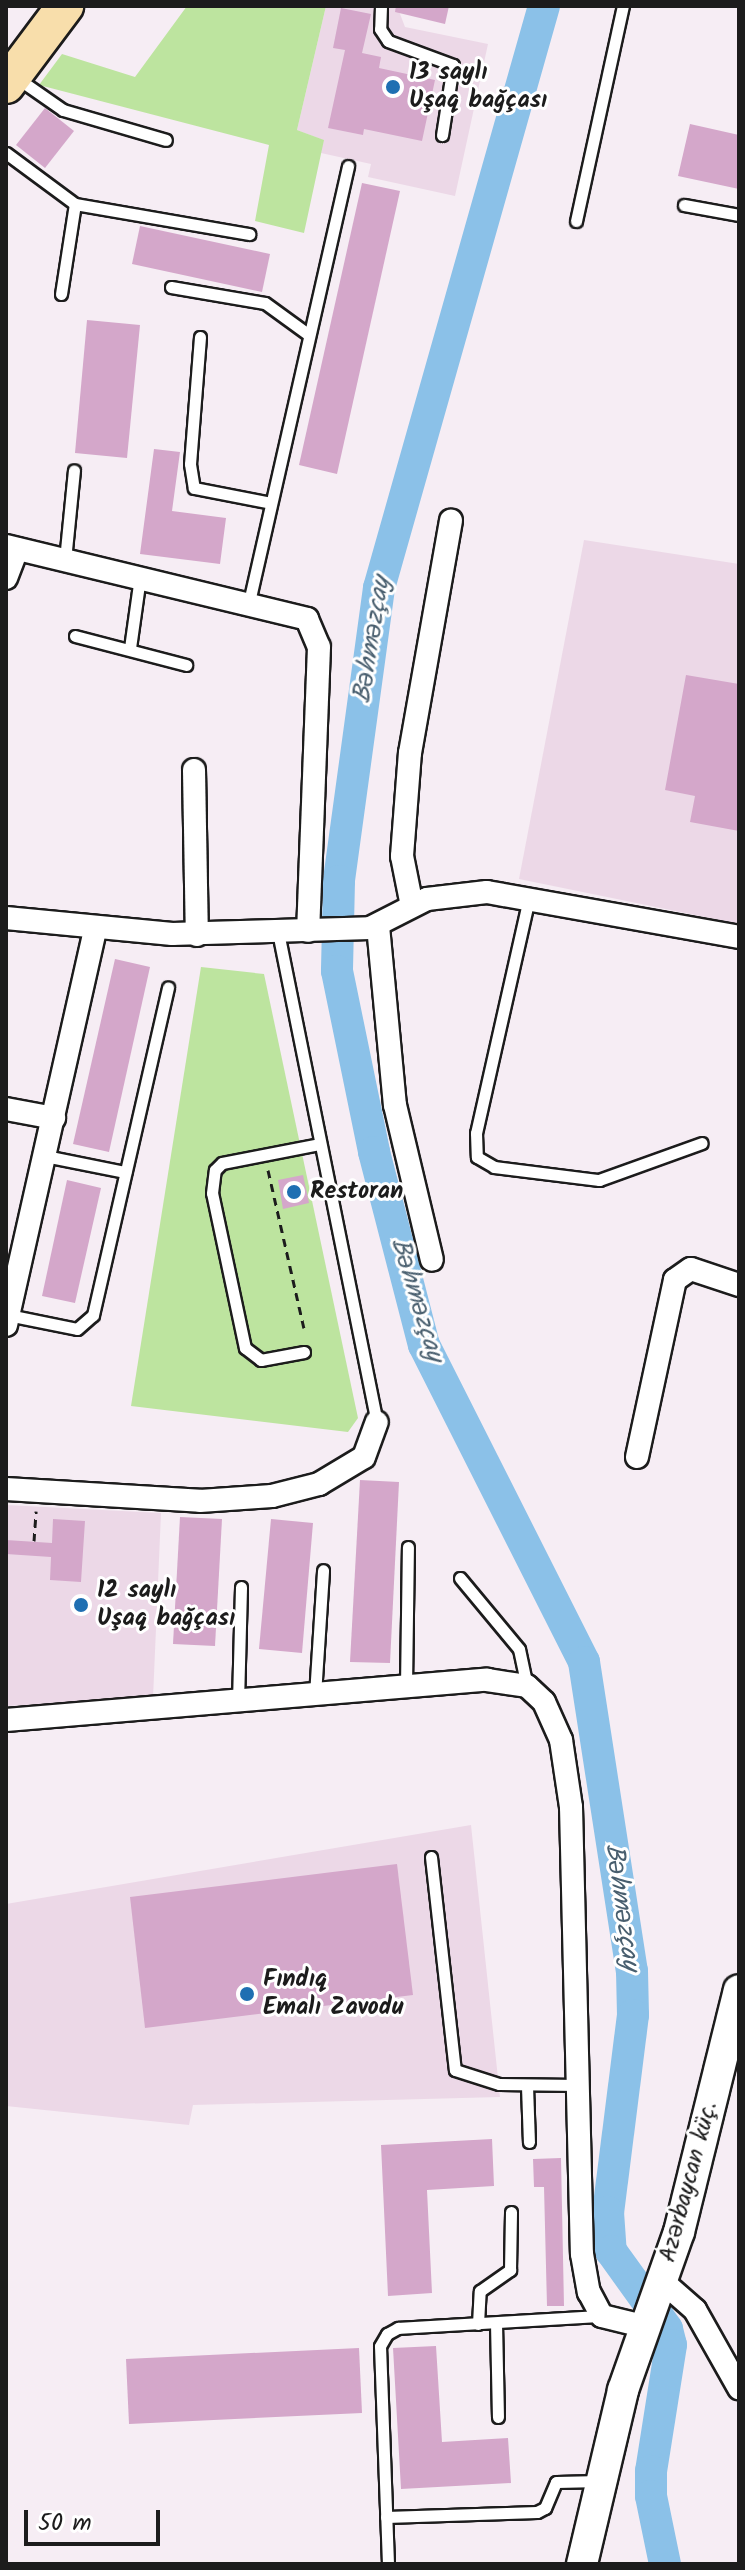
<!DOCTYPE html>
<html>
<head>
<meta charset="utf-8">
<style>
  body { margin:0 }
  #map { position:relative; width:745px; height:2570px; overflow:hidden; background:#f6edf4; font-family:Kalam,sans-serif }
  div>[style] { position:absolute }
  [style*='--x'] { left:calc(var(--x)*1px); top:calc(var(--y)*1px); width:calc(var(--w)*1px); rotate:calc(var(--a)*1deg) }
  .built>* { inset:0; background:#ecd8e7 }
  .green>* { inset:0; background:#bde49f }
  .river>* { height:32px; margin:-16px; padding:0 16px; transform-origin:16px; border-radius:16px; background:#8bc1e8 }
  .building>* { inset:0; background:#d4a7ca }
  .path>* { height:3px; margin-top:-1.5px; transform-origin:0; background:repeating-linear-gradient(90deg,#1c1c1c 0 8px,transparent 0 14px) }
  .roads { filter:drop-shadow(2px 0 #1c1c1c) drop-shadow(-2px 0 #1c1c1c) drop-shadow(0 2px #1c1c1c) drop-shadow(0 -2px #1c1c1c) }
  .service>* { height:11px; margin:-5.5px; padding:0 5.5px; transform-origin:5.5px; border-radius:5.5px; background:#fff }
  .minor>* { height:22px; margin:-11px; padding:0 11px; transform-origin:11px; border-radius:11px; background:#fff }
  .secondary>* { height:30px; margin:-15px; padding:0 15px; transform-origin:15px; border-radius:15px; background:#fff }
  .trunk>* { height:36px; margin:-18px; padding:0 18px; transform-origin:18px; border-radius:18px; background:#f8deab }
  .dots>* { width:22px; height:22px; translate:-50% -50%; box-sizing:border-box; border:4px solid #fff; border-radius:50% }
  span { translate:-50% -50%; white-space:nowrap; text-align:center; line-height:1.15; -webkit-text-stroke:6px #fff; paint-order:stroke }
  .poi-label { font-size:24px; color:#1c1c1c; font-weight:700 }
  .left { translate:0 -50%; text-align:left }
  .street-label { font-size:24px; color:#1c1c1c }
  .water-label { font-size:26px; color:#485e6e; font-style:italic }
  .frame { position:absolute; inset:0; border:8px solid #1c1c1c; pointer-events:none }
  .scale { position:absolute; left:24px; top:2510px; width:136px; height:36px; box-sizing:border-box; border:4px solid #1c1c1c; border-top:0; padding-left:10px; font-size:24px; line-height:28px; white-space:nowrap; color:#1c1c1c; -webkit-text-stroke:6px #fff; paint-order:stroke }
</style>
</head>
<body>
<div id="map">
  <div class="built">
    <div style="clip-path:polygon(326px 6px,397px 6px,405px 27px,488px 44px,455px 196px,368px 177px,371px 164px,321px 153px,323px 140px,297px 130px)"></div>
    <div style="clip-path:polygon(584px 540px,739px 564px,739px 924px,519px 879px)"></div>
    <div style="clip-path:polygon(6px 1505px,161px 1513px,153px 1698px,6px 1706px)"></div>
    <div style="clip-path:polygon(471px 1825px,500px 2097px,193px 2105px,189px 2125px,6px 2106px,6px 1904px)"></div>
  </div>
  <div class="green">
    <div style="clip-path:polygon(187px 6px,326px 6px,297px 130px,324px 140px,304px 233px,255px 221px,269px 145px,39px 85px,62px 54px,135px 77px)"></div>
    <div style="clip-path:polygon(201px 967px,264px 974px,358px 1418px,348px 1432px,131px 1406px)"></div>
  </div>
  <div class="river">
    <div style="--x:544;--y:6;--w:605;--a:105.83"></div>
    <div style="--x:379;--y:588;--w:296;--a:97.8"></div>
    <div style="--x:339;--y:881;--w:90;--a:91.3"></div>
    <div style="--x:337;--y:971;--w:185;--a:78.4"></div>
    <div style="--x:374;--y:1152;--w:199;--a:75.5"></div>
    <div style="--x:424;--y:1345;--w:355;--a:63.2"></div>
    <div style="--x:584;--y:1662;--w:313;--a:81.2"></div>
    <div style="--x:632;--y:1971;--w:44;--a:88.7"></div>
    <div style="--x:633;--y:2015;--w:199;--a:97.2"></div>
    <div style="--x:608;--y:2212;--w:39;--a:86"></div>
    <div style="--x:611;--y:2251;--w:96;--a:54.3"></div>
    <div style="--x:667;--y:2329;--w:16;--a:76"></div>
    <div style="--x:671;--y:2345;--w:128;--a:99"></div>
    <div style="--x:651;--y:2471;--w:25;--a:90"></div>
    <div style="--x:651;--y:2496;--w:69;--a:78.4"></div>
  </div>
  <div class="building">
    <div style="clip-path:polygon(396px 6px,449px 6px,445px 24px,395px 12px)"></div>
    <div style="clip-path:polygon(341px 8px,371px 14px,362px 53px,381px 57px,379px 68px,435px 80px,422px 141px,364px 129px,363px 135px,328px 128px,345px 50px,333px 48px)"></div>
    <div style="clip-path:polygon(45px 108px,74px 131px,45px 168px,16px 145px)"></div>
    <div style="clip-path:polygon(690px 124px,739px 135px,739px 189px,678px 176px)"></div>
    <div style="clip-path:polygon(362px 183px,400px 191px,337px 474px,299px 465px)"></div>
    <div style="clip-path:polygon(140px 226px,270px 254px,262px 292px,132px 264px)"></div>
    <div style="clip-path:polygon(87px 320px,140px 325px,127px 458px,75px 453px)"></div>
    <div style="clip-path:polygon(154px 449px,180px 452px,172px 511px,226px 518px,220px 564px,140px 554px)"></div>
    <div style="clip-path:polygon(686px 675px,739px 684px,739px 831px,690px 822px,695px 796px,665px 790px)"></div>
    <div style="clip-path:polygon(115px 959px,150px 967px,109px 1152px,73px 1144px)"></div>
    <div style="clip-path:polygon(303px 1175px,309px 1203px,283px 1209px,278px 1180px)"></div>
    <div style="clip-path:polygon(67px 1180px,101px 1188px,75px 1303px,42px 1296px)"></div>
    <div style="clip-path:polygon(360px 1480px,399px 1482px,390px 1663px,350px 1662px)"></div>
    <div style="clip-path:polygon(180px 1517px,222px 1519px,215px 1646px,173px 1644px)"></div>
    <div style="clip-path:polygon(53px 1519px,85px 1521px,81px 1582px,50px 1580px,51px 1557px,6px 1554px,6px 1540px,52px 1543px)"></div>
    <div style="clip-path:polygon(271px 1519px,313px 1523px,302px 1653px,259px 1649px)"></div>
    <div style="clip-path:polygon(397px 1864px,413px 1995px,145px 2028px,130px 1897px)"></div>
    <div style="clip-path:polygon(492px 2139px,494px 2186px,427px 2190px,432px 2293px,388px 2296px,381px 2145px)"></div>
    <div style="clip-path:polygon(561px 2158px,564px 2306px,547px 2306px,544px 2187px,534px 2187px,533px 2159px)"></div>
    <div style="clip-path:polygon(436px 2346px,442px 2442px,508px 2438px,511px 2483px,401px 2489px,393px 2348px)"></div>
    <div style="clip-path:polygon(359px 2348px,362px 2413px,129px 2424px,126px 2359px)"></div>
  </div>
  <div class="path">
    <div style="--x:268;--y:1170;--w:162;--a:77.2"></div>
    <div style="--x:34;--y:1541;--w:30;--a:-86"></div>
  </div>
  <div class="roads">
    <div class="service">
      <div style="--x:381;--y:6;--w:23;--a:92"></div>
      <div style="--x:380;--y:29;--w:14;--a:56"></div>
      <div style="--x:388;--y:41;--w:69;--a:20.3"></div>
      <div style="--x:453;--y:65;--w:71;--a:98.9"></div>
      <div style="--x:17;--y:78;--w:56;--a:34.8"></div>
      <div style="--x:63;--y:110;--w:107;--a:16.2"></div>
      <div style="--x:6;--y:153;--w:86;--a:36.5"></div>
      <div style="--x:75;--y:204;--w:177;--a:9.8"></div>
      <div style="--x:684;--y:205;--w:56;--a:10.3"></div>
      <div style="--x:576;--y:221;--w:220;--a:-77.7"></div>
      <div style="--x:171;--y:287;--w:95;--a:9.7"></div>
      <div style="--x:265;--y:303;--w:54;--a:36"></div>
      <div style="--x:61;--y:294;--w:91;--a:-81.2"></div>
      <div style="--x:200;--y:337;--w:127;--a:94.5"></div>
      <div style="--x:190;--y:464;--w:24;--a:81"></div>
      <div style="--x:194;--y:488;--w:78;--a:11"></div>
      <div style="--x:65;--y:560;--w:90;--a:-84.3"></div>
      <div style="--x:249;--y:602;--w:447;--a:-77.2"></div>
      <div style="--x:75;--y:636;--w:115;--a:14.6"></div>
      <div style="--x:130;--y:648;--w:72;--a:-82"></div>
      <div style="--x:529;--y:898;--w:241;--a:102.7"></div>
      <div style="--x:476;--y:1133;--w:24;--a:88"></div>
      <div style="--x:477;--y:1157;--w:20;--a:30"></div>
      <div style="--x:494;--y:1167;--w:106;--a:7.1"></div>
      <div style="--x:599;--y:1180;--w:109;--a:-19.8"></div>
      <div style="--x:278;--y:932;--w:500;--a:78.6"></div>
      <div style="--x:45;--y:1156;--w:82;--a:11.3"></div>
      <div style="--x:8;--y:1315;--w:70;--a:11.5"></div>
      <div style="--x:77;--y:1329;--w:21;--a:-41"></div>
      <div style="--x:93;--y:1315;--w:336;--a:-77.1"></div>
      <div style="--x:304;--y:1352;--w:44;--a:169.5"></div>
      <div style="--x:261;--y:1360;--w:20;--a:-143"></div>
      <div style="--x:245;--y:1348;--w:158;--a:-102"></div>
      <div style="--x:212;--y:1193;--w:23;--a:-83"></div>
      <div style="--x:215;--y:1170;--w:10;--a:-45"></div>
      <div style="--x:222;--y:1163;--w:100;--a:-11"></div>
      <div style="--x:460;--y:1578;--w:92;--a:50.3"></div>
      <div style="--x:519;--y:1649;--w:38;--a:78"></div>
      <div style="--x:406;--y:1686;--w:139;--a:-89.2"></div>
      <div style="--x:315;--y:1695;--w:125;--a:-86.3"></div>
      <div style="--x:238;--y:1702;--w:115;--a:-88.5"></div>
      <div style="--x:431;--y:1857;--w:214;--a:83.6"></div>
      <div style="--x:455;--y:2070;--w:46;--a:17.7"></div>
      <div style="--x:499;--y:2084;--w:79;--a:0.7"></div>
      <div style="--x:527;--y:2086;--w:56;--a:88"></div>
      <div style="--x:496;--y:2323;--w:94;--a:88.8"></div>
      <div style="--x:478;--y:2324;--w:33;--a:-87"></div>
      <div style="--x:480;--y:2291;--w:37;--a:-35"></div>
      <div style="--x:510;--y:2270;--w:58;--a:-89"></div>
      <div style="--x:386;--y:2517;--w:151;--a:-1.9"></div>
      <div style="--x:537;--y:2512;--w:9;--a:-27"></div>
      <div style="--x:545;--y:2508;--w:28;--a:-67"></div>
      <div style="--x:556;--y:2482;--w:44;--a:-1.3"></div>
      <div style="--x:388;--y:2564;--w:218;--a:-92.1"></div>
      <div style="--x:380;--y:2346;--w:14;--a:-60"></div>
      <div style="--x:387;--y:2334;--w:13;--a:-29"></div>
      <div style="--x:398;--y:2328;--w:204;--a:-3.4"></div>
    </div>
    <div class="minor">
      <div style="--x:6;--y:546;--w:310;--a:13.6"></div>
      <div style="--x:307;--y:619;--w:30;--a:67"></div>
      <div style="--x:319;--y:647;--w:284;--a:92.2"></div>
      <div style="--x:6;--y:578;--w:31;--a:-69"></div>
      <div style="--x:194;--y:770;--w:165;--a:89"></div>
      <div style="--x:412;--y:906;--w:51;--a:-101.3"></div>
      <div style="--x:402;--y:856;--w:103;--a:-85.6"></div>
      <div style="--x:410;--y:753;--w:236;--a:-80"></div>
      <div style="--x:6;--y:918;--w:167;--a:5.5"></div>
      <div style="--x:172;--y:934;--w:198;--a:-1.7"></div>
      <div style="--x:370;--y:928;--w:64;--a:-27"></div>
      <div style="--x:427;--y:899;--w:60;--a:-6.7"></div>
      <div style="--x:487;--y:892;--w:256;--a:10.1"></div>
      <div style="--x:378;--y:926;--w:180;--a:84.6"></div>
      <div style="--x:395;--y:1105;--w:159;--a:76.6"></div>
      <div style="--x:6;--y:1109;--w:49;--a:10.6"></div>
      <div style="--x:6;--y:1325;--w:408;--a:-77.3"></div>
      <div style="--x:637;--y:1457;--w:181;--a:-77.9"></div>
      <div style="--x:675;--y:1280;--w:19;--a:-35"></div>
      <div style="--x:691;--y:1269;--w:51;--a:18.4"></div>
      <div style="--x:6;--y:1489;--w:194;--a:3.5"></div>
      <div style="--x:200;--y:1501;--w:72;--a:-4"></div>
      <div style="--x:272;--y:1496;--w:49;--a:-14.3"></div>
      <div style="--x:319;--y:1484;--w:52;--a:-31"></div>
      <div style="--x:364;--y:1457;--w:37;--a:-70"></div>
      <div style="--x:6;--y:1720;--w:483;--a:-4.8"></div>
      <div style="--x:487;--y:1680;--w:40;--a:8.5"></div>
      <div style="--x:527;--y:1686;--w:23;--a:43"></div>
      <div style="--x:544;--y:1702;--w:42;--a:65.9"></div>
      <div style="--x:561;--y:1740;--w:68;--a:81.5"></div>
      <div style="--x:571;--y:1807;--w:447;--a:88.6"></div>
      <div style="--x:582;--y:2254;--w:39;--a:80"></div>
      <div style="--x:589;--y:2292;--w:27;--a:62"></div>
      <div style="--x:602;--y:2316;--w:42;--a:13.7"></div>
      <div style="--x:662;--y:2281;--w:44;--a:41.3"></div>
      <div style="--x:695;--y:2310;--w:90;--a:60.6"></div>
    </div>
    <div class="secondary">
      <div style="--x:582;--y:2564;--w:179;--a:-76.7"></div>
      <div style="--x:623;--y:2390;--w:168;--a:-70.5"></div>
      <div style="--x:679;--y:2232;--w:249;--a:-76.1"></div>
    </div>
    <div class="trunk">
      <div style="--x:6;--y:85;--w:99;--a:-53.2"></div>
    </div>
  </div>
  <div class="dots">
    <div style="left:393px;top:87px;background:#1f6fb2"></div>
    <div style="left:294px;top:1192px;background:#1f6fb2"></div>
    <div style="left:81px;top:1605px;background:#1f6fb2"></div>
    <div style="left:247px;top:1994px;background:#1f6fb2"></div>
  </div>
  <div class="poi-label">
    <span class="left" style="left:409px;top:87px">13 saylı<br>Uşaq bağçası</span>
    <span class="left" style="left:310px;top:1192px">Restoran</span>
    <span class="left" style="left:97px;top:1605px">12 saylı<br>Uşaq bağçası</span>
    <span class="left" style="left:263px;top:1994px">Fındıq<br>Emalı Zavodu</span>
  </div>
  <div class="street-label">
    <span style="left:689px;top:2182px;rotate:-75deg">Azərbaycan küç.</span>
  </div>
  <div class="water-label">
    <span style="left:373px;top:640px;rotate:-81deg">Bəhməzçay</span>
    <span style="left:416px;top:1300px;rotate:73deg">Bəhməzçay</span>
    <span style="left:621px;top:1907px;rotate:82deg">Bəhməzçay</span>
  </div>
  <div class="frame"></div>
  <div class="scale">50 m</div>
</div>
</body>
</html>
